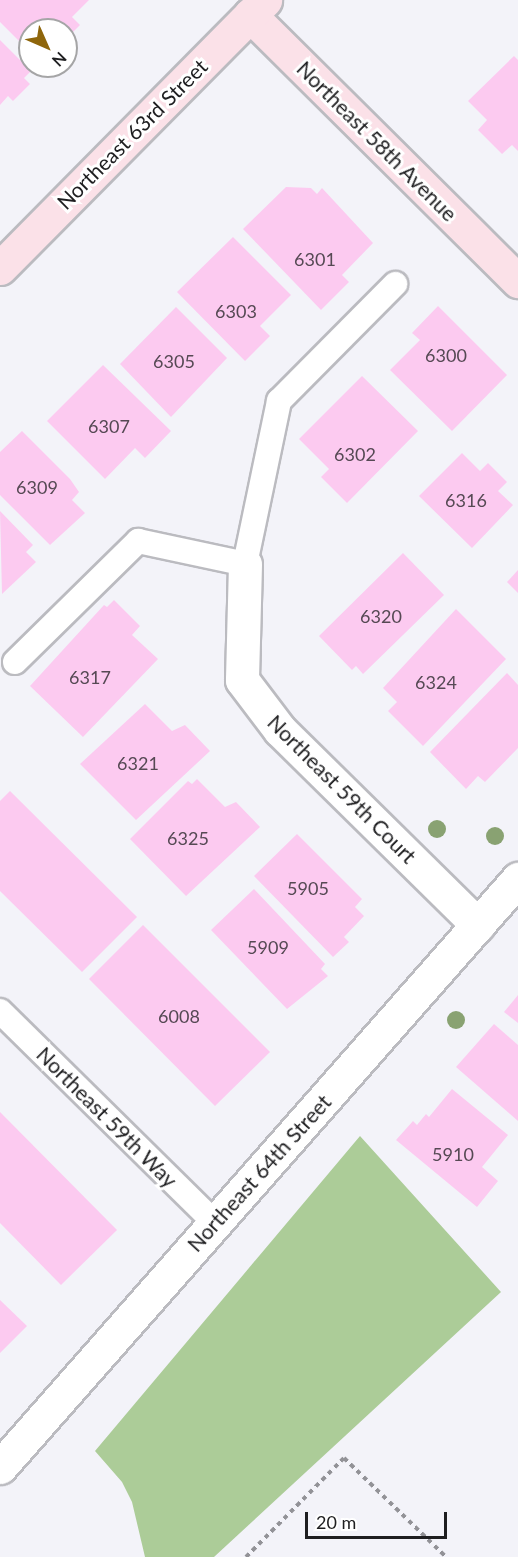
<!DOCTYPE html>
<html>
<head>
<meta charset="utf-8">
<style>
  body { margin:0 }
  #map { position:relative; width:518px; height:1557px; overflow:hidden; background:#f3f3f9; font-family:Lato,sans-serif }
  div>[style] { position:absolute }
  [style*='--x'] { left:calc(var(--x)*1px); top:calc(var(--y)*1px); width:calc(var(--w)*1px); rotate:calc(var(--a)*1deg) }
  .green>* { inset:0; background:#accc98 }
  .building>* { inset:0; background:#fccaf0 }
  .path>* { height:4px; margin-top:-2px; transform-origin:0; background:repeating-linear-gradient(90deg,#929297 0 4.5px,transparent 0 9px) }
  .roads { filter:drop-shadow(2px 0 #bbbbc0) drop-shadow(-2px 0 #bbbbc0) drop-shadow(0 2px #bbbbc0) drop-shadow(0 -2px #bbbbc0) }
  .lane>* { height:24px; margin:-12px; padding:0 12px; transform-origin:12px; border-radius:12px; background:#fff }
  .street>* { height:33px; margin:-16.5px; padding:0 16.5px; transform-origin:16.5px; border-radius:16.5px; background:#fff }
  .secondary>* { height:33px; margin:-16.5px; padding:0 16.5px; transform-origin:16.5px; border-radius:16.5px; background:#fbe1e8 }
  .trees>* { width:18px; height:18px; margin:-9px; border-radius:50%; background:#89a272 }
  span { translate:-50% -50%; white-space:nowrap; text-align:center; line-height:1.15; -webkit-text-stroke:6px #fff; paint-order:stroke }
  .number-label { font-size:18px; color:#564954 }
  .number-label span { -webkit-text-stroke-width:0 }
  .street-label { font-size:21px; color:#1e1e20 }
  .north { position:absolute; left:18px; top:18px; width:60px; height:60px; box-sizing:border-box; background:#fff; border:2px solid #a5a5a6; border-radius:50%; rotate:135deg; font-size:16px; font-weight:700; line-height:24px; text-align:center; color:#1e1e20 }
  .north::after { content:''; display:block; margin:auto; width:21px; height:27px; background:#8f660b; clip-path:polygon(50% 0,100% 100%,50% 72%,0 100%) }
  .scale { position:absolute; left:305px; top:1512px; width:142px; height:27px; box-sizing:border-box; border:3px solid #1e1e20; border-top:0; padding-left:8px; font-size:18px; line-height:21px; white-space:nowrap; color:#1e1e20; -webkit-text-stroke:4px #fff; paint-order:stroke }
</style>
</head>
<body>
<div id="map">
  <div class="green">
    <div style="clip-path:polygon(360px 1136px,501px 1292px,214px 1557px,145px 1557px,132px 1502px,122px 1482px,95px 1451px)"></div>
  </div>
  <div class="building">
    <div style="clip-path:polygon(0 0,89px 0,72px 17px,80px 25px,66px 39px,66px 30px,30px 30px,30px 52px,0 22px)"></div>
    <div style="clip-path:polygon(0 40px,31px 71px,24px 78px,30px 84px,13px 101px,8px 96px,0 105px)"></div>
    <div style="clip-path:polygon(514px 56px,518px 60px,518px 151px,512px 145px,502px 154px,478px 130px,487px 120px,468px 101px)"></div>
    <div style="clip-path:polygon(286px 187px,311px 188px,317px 194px,322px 188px,373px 243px,342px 275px,349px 282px,321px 310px,243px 229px)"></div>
    <div style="clip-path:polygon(233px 237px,291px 295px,260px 326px,270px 336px,245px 361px,177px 292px)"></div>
    <div style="clip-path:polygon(438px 306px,507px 375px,452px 431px,390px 370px,420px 340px,412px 333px)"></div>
    <div style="clip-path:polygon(176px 307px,227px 358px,171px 417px,120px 364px)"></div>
    <div style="clip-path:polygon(103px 365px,171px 431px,145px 458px,135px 448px,105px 479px,47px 421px)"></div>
    <div style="clip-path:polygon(362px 376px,418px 431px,347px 503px,321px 477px,329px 469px,299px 439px)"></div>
    <div style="clip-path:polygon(22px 431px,70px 479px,79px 492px,72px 500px,85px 513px,50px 545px,0 495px,0 452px)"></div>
    <div style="clip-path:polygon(462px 453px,480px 471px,488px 463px,507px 482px,498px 491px,513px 505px,472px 548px,419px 496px)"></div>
    <div style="clip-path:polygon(0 511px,33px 545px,26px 552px,36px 562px,2px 594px)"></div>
    <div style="clip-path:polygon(403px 553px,444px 595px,363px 674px,356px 666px,352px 670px,319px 636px)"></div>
    <div style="clip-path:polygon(518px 570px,518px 593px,507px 582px)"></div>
    <div style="clip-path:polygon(114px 600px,140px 626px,132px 635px,158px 659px,83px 737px,30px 686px,104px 605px,107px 607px)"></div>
    <div style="clip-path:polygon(456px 609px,506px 659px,423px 746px,388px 711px,397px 702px,383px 688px)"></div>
    <div style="clip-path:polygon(507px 673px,518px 685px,518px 748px,485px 782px,478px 776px,466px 789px,430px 752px)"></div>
    <div style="clip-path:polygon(145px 704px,172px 731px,185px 725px,210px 751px,136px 820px,80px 764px)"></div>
    <div style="clip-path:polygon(197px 779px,225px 807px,236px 802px,260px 827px,186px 896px,130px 839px,188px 781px,192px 784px)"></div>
    <div style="clip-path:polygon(10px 791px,137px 917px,82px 972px,0 891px,0 801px)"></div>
    <div style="clip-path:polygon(297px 834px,362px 899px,355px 907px,364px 916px,344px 937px,349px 942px,333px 957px,254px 876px)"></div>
    <div style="clip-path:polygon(254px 889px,325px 964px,321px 969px,328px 976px,287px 1009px,211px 930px)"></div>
    <div style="clip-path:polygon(143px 925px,270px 1052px,215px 1106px,89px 979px)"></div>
    <div style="clip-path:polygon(518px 995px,518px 1023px,504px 1012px)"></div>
    <div style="clip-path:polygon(494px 1024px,518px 1045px,518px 1121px,456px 1067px)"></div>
    <div style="clip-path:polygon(452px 1089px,508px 1135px,482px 1167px,498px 1181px,477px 1207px,396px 1140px,413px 1121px,417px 1125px,426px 1114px,429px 1117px)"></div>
    <div style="clip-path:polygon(0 1112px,117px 1230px,61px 1285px,0 1223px)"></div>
    <div style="clip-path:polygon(0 1300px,27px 1326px,0 1353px)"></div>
  </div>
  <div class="path">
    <div style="--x:246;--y:1557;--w:139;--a:-45.3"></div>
    <div style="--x:344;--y:1458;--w:142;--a:44.1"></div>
  </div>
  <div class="roads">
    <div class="lane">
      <div style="--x:15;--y:662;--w:173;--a:-44.5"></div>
      <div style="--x:138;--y:541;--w:109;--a:12.1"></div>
      <div style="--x:245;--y:564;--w:167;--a:-78.2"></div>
      <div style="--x:279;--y:401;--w:165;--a:-45.2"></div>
      <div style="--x:0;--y:1011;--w:301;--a:44.6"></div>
    </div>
    <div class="street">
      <div style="--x:245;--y:564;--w:116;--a:91.5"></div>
      <div style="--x:242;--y:680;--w:63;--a:52.8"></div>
      <div style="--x:280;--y:730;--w:278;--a:44.6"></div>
      <div style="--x:0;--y:1467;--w:784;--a:-48.62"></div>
    </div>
    <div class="secondary">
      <div style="--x:250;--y:15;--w:378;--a:44.8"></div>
      <div style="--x:0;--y:268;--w:377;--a:-45.3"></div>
    </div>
  </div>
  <div class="trees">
    <div style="left:437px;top:829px"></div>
    <div style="left:495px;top:836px"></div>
    <div style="left:456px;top:1020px"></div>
  </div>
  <div class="number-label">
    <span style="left:315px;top:259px">6301</span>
    <span style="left:236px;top:311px">6303</span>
    <span style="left:446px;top:355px">6300</span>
    <span style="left:174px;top:361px">6305</span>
    <span style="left:109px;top:426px">6307</span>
    <span style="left:355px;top:454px">6302</span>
    <span style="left:37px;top:487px">6309</span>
    <span style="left:466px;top:500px">6316</span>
    <span style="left:381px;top:616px">6320</span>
    <span style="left:90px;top:677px">6317</span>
    <span style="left:436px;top:682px">6324</span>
    <span style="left:138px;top:763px">6321</span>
    <span style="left:188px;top:838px">6325</span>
    <span style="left:308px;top:888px">5905</span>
    <span style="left:268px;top:947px">5909</span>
    <span style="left:179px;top:1016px">6008</span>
    <span style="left:453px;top:1154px">5910</span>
  </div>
  <div class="street-label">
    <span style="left:132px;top:134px;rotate:-45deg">Northeast 63rd Street</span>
    <span style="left:377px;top:141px;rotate:45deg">Northeast 58th Avenue</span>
    <span style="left:342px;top:789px;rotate:45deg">Northeast 59th Court</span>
    <span style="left:107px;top:1117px;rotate:45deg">Northeast 59th Way</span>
    <span style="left:259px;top:1173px;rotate:-48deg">Northeast 64th Street</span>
  </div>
  <div class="north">N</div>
  <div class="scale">20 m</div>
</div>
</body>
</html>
